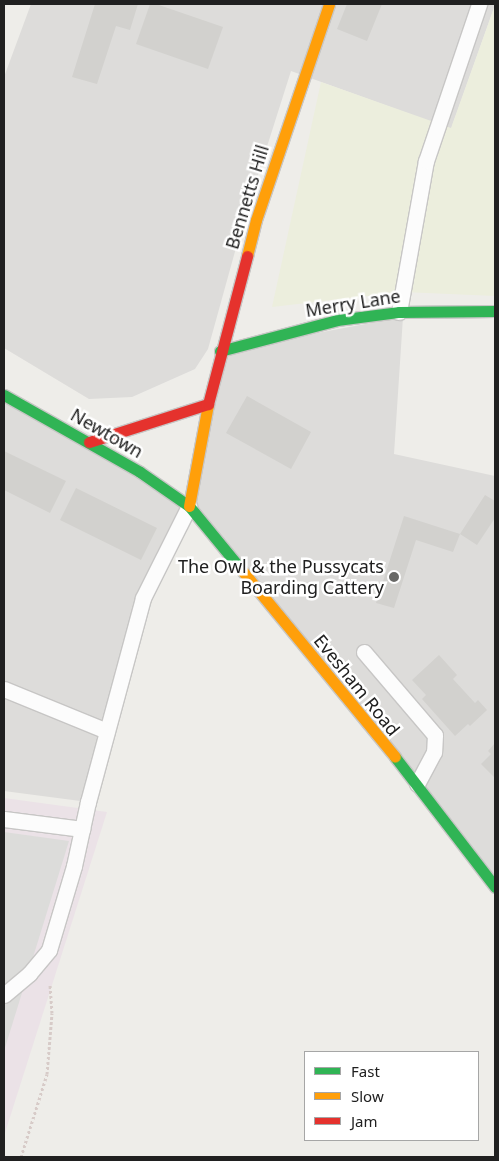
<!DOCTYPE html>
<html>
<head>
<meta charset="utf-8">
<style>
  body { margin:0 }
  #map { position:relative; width:499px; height:1161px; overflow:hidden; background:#eeede9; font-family:"Noto Sans",sans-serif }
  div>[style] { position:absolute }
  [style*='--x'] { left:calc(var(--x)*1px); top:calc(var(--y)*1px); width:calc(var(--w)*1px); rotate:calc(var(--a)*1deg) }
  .residential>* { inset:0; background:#dddcda }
  .industrial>* { inset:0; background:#ebe2e7 }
  .religious>* { inset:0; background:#dcdcda }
  .farmland>* { inset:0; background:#eceedd }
  .building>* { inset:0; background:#d2d1ce }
  .path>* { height:3px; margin-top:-1.5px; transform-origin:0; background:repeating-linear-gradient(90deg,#d7cbc8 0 2.5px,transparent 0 5px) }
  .roads { filter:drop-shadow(1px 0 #c7c6c5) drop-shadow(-1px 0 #c7c6c5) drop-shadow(0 1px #c7c6c5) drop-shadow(0 -1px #c7c6c5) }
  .lane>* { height:15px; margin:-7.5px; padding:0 7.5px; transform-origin:7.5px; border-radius:7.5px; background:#fcfcfc }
  .fast>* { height:11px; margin:-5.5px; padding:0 5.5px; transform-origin:5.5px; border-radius:5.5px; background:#30b455 }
  .slow>* { height:11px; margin:-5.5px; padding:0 5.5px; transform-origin:5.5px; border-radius:5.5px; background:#ff9f0a }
  .jam>* { height:11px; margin:-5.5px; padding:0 5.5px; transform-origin:5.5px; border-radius:5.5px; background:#e5322d }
  .dots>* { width:14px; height:14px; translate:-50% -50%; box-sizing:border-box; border:2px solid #fff; border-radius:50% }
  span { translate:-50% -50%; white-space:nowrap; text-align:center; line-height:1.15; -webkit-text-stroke:5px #fff; paint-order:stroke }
  .street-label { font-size:18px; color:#202020 }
  .poi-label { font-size:18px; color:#202020 }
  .right { translate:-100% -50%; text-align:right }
  .frame { position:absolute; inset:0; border:5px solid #202020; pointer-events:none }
  .legend { position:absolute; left:304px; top:1051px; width:175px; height:90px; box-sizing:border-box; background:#fff; border:1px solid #a6a6a6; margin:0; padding:6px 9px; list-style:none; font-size:15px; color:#202020 }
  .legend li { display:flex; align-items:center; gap:10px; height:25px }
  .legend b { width:25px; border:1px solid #a6a6a6 }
</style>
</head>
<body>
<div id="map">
  <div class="residential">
    <div style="clip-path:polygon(31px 4px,495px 4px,495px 5px,451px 129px,291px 71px,244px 219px,208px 349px,195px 369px,132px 397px,89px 399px,4px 348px,4px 77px)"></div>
    <div style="clip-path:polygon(403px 317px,394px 454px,495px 476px,495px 887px,190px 507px,143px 598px,88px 802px,4px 791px,4px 395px,189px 506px,220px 351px)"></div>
  </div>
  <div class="industrial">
    <div style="clip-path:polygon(4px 798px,107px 812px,4px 1136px)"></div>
  </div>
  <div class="religious">
    <div style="clip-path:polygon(4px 832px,69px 841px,4px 1051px)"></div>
  </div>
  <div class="farmland">
    <div style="clip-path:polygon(495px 5px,495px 296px,403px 292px,272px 307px,321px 82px,451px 128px)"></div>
  </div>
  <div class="building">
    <div style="clip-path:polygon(95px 4px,138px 4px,130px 30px,116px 26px,97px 84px,72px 77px)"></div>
    <div style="clip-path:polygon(150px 4px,156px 4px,223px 27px,208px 69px,136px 44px)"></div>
    <div style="clip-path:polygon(347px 4px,382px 4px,367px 41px,337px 29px)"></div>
    <div style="clip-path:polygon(247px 396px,311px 432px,291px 469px,226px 433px)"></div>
    <div style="clip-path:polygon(4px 451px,66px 481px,50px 513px,4px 490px)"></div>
    <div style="clip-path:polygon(76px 488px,157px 528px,141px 560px,60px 520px)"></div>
    <div style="clip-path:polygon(485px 495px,495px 501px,495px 518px,477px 545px,460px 534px,453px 552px,416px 540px,394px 608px,376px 603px,404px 516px,460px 534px)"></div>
    <div style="clip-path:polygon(439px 655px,457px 675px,453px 679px,475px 703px,478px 700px,487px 710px,470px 726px,468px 724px,455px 736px,422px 699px,426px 695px,412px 680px)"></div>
    <div style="clip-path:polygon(495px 743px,495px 778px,481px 764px,491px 754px,488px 751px)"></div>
  </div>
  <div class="path">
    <div style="--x:21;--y:1157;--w:87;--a:-72.6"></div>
    <div style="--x:47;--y:1074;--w:61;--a:-85.3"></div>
    <div style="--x:52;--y:1013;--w:28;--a:-94"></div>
  </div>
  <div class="roads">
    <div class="lane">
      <div style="--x:399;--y:312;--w:153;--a:-79.9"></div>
      <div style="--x:426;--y:161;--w:166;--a:-71.3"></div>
      <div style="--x:364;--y:652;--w:109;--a:49.5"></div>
      <div style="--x:435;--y:735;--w:17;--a:93"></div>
      <div style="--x:434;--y:752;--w:36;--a:118"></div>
      <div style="--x:4;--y:689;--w:111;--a:22.2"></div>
      <div style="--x:4;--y:819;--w:79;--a:7.3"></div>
      <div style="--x:4;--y:995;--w:33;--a:-40"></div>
      <div style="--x:29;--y:974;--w:31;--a:-50"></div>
      <div style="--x:49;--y:950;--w:88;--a:-73.4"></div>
      <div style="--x:74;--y:866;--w:66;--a:-77.7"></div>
      <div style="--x:88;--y:802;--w:211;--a:-74.9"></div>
      <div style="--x:143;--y:598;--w:103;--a:-63.4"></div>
    </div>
    <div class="fast">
      <div style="--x:220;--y:351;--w:121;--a:-14.8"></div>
      <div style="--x:337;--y:320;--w:63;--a:-7.4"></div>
      <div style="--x:399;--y:312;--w:96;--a:-0.6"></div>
      <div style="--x:4;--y:395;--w:156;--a:29.5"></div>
      <div style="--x:140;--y:472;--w:60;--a:34.8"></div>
      <div style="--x:189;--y:506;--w:80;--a:50.6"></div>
      <div style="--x:395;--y:757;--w:164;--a:52.4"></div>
    </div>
    <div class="slow">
      <div style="--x:247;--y:256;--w:37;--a:-76"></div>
      <div style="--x:256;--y:220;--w:228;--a:-71.3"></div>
      <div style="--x:189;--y:506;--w:104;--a:-79.4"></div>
      <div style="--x:240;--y:568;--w:244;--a:50.6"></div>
    </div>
    <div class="jam">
      <div style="--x:89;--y:442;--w:125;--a:-17.7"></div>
      <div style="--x:208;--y:404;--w:153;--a:-75.2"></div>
    </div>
  </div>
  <div class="dots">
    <div style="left:394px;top:577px;background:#686866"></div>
  </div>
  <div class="street-label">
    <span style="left:247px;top:197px;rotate:-73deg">Bennetts Hill</span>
    <span style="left:353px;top:303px;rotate:-9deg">Merry Lane</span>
    <span style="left:107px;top:433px;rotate:30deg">Newtown</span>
    <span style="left:357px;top:685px;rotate:51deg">Evesham Road</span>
  </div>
  <div class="poi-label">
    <span class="right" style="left:384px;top:577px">The Owl &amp; the Pussycats<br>Boarding Cattery</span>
  </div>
  <div class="frame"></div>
  <ul class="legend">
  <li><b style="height:6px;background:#30b455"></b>Fast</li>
  <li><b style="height:6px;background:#ff9f0a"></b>Slow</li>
  <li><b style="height:6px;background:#e5322d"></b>Jam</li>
  </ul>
</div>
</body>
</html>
